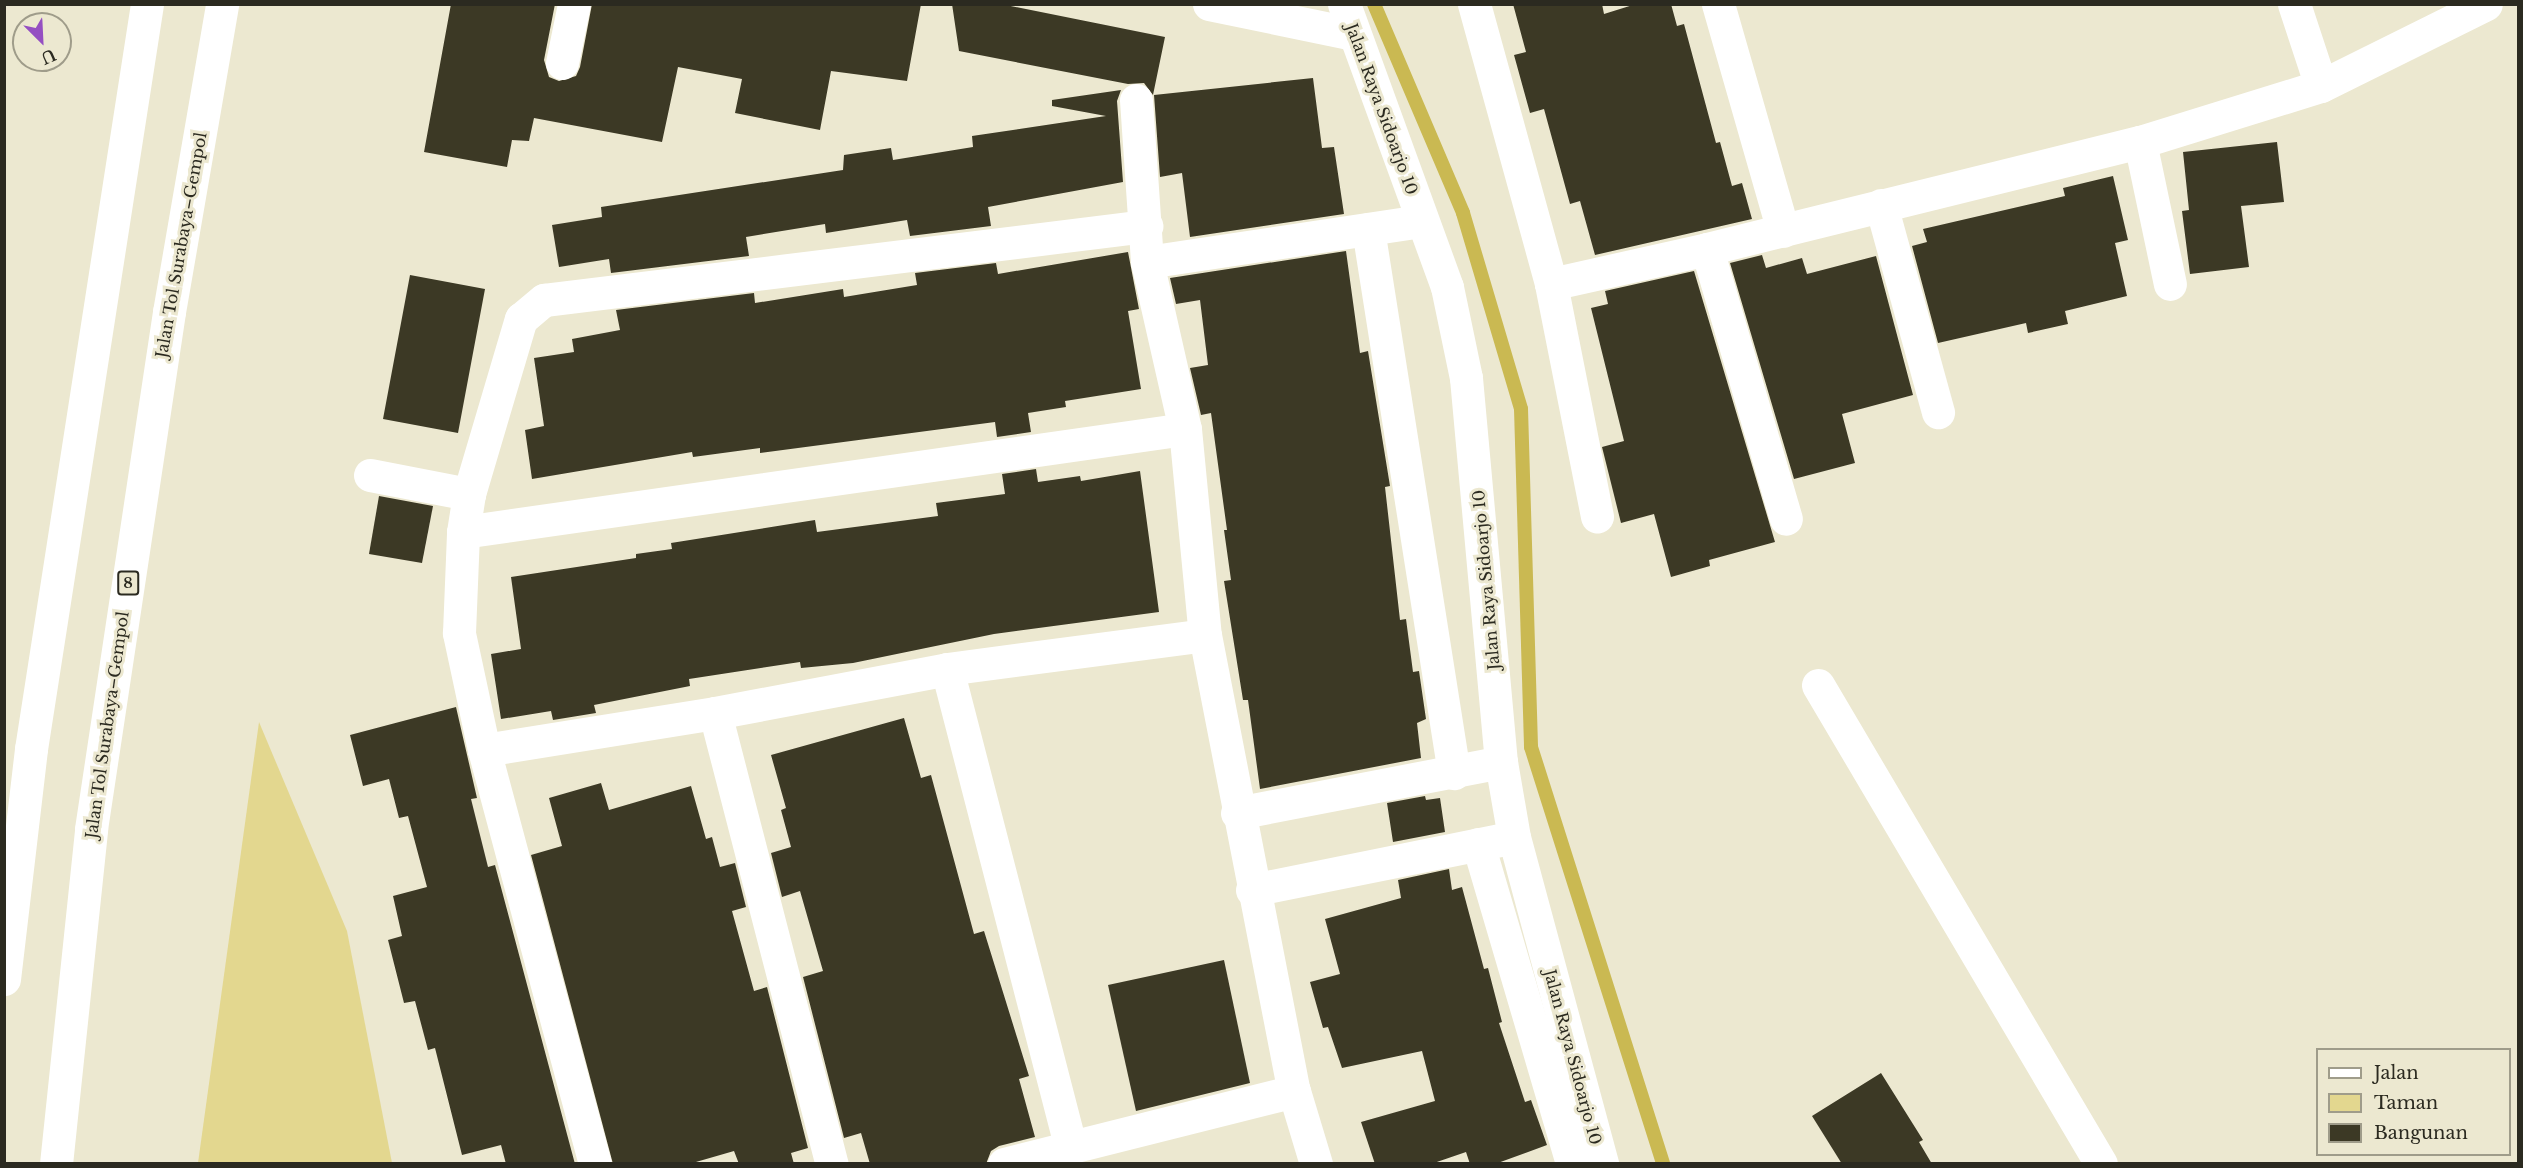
<!DOCTYPE html>
<html>
<head>
<meta charset="utf-8">
<style>
  body { margin:0 }
  #map { position:relative; width:2523px; height:1168px; overflow:hidden; background:#ece8d0; font-family:"Libre Baskerville",serif }
  div>[style] { position:absolute }
  [style*='--x'] { left:calc(var(--x)*1px); top:calc(var(--y)*1px); width:calc(var(--w)*1px); rotate:calc(var(--a)*1deg) }
  .green>* { inset:0; background:#e3d78f }
  .stream>* { height:14px; margin:-7px; padding:0 7px; transform-origin:7px; border-radius:7px; background:#cab952 }
  .building>* { inset:0; background:#3c3925 }
  .street>* { height:33px; margin:-16.5px; padding:0 16.5px; transform-origin:16.5px; border-radius:16.5px; background:#fff }
  .secondary>* { height:33px; margin:-16.5px; padding:0 16.5px; transform-origin:16.5px; border-radius:16.5px; background:#fff }
  .highway>* { height:33px; margin:-16.5px; padding:0 16.5px; transform-origin:16.5px; border-radius:16.5px; background:#fff }
  span { translate:-50% -50%; white-space:nowrap; text-align:center; line-height:1.15; -webkit-text-stroke:6px #ece8d0; paint-order:stroke }
  .shield-label span { padding:2px 4px; background:#ece8d0; border:2px solid; border-radius:4px; -webkit-text-stroke-width:0 }
  .shield-label { font-size:15px; color:#2b2a20; font-weight:700 }
  .street-label { font-size:16px; color:#2b2a20 }
  .frame { position:absolute; inset:0; border:6px solid #2b2a20; pointer-events:none }
  .legend { position:absolute; left:2316px; top:1048px; width:195px; height:108px; box-sizing:border-box; background:#ece8d0; border:2px solid #9f9c8a; margin:0; padding:8px 10px; list-style:none; font-size:18px; color:#2b2a20 }
  .legend li { display:flex; align-items:center; gap:12px; height:30px }
  .legend b { width:30px; border:2px solid #9f9c8a }
  .north { position:absolute; left:12px; top:12px; width:60px; height:60px; box-sizing:border-box; background:#ece8d0; border:2px solid #9f9c8a; border-radius:50%; rotate:156deg; font-size:16px; font-weight:700; line-height:24px; text-align:center; color:#2b2a20 }
  .north::after { content:''; display:block; margin:auto; width:21px; height:27px; background:#954fc2; clip-path:polygon(50% 0,100% 100%,50% 72%,0 100%) }
</style>
</head>
<body>
<div id="map">
  <div class="green">
    <div style="clip-path:polygon(259px 722px,347px 931px,392px 1163px,198px 1163px)"></div>
  </div>
  <div class="stream">
    <div style="--x:1374;--y:4;--w:227;--a:66.9"></div>
    <div style="--x:1463;--y:213;--w:204;--a:73.5"></div>
    <div style="--x:1521;--y:409;--w:338;--a:88.3"></div>
    <div style="--x:1531;--y:747;--w:437;--a:72.4"></div>
  </div>
  <div class="building">
    <div style="clip-path:polygon(451px 4px,555px 4px,544px 60px,549px 77px,559px 81px,576px 76px,580px 67px,592px 4px,921px 4px,907px 81px,831px 71px,820px 130px,735px 113px,742px 79px,678px 67px,662px 142px,534px 118px,529px 141px,512px 140px,507px 167px,424px 152px)"></div>
    <div style="clip-path:polygon(952px 4px,1001px 4px,1165px 37px,1153px 95px,1144px 83px,1128px 84px,959px 51px)"></div>
    <div style="clip-path:polygon(1513px 4px,1602px 4px,1604px 14px,1636px 4px,1671px 4px,1677px 26px,1684px 24px,1716px 143px,1720px 142px,1732px 186px,1742px 183px,1752px 219px,1595px 255px,1580px 201px,1570px 204px,1544px 109px,1530px 113px,1514px 55px,1526px 52px)"></div>
    <div style="clip-path:polygon(1313px 78px,1322px 148px,1334px 147px,1344px 214px,1190px 237px,1182px 173px,1160px 177px,1154px 95px)"></div>
    <div style="clip-path:polygon(1121px 90px,1117px 101px,1123px 182px,988px 207px,991px 226px,910px 236px,907px 220px,826px 233px,825px 224px,746px 237px,749px 256px,611px 273px,609px 259px,559px 267px,552px 225px,602px 217px,601px 207px,843px 170px,844px 155px,891px 148px,893px 160px,973px 147px,972px 136px,1106px 116px,1052px 106px,1052px 100px)"></div>
    <div style="clip-path:polygon(2277px 142px,2284px 202px,2241px 206px,2249px 267px,2190px 274px,2182px 211px,2189px 210px,2183px 152px)"></div>
    <div style="clip-path:polygon(2113px 176px,2128px 240px,2115px 243px,2127px 296px,2065px 311px,2068px 324px,2028px 333px,2026px 323px,1938px 343px,1912px 246px,1927px 242px,1923px 229px,2065px 196px,2063px 188px)"></div>
    <div style="clip-path:polygon(1346px 251px,1360px 353px,1368px 351px,1390px 486px,1385px 487px,1400px 620px,1406px 619px,1413px 672px,1419px 671px,1426px 719px,1417px 723px,1421px 758px,1260px 789px,1248px 700px,1243px 700px,1224px 581px,1231px 580px,1224px 530px,1227px 530px,1211px 413px,1201px 415px,1190px 368px,1208px 365px,1200px 300px,1176px 304px,1170px 278px)"></div>
    <div style="clip-path:polygon(1128px 252px,1139px 309px,1128px 311px,1141px 389px,1065px 401px,1066px 407px,1028px 413px,1031px 432px,997px 437px,995px 422px,760px 453px,760px 448px,693px 457px,692px 452px,532px 479px,525px 430px,544px 426px,534px 358px,574px 352px,572px 339px,620px 330px,616px 310px,754px 293px,755px 303px,843px 289px,844px 297px,917px 285px,915px 273px,996px 263px,998px 274px)"></div>
    <div style="clip-path:polygon(1762px 255px,1766px 268px,1802px 258px,1807px 274px,1876px 256px,1913px 395px,1842px 414px,1855px 463px,1794px 479px,1730px 263px)"></div>
    <div style="clip-path:polygon(1694px 271px,1775px 542px,1709px 560px,1710px 566px,1671px 577px,1654px 514px,1621px 523px,1602px 447px,1624px 441px,1591px 308px,1608px 304px,1605px 291px)"></div>
    <div style="clip-path:polygon(410px 275px,485px 289px,458px 433px,383px 419px)"></div>
    <div style="clip-path:polygon(1036px 469px,1038px 482px,1080px 476px,1081px 481px,1140px 471px,1159px 612px,994px 634px,853px 663px,801px 668px,800px 662px,689px 679px,690px 686px,594px 705px,596px 713px,553px 720px,551px 711px,501px 719px,491px 654px,521px 649px,511px 577px,636px 558px,636px 554px,672px 549px,671px 543px,815px 520px,817px 532px,938px 516px,936px 503px,1005px 494px,1002px 474px)"></div>
    <div style="clip-path:polygon(379px 496px,433px 506px,422px 563px,369px 554px)"></div>
    <div style="clip-path:polygon(456px 707px,477px 798px,471px 799px,488px 867px,495px 865px,575px 1164px,506px 1164px,501px 1145px,462px 1155px,435px 1048px,428px 1050px,415px 1001px,404px 1003px,388px 940px,402px 936px,393px 896px,427px 887px,408px 816px,399px 818px,389px 779px,363px 786px,350px 735px)"></div>
    <div style="clip-path:polygon(904px 718px,921px 778px,931px 775px,974px 934px,984px 931px,1029px 1076px,1019px 1079px,1035px 1137px,999px 1146px,991px 1151px,986px 1164px,870px 1164px,861px 1133px,844px 1138px,803px 977px,823px 971px,800px 891px,782px 897px,771px 853px,791px 847px,781px 810px,786px 808px,771px 755px)"></div>
    <div style="clip-path:polygon(601px 783px,609px 810px,691px 786px,706px 839px,712px 837px,720px 867px,735px 863px,746px 907px,732px 911px,754px 991px,767px 987px,808px 1148px,791px 1153px,794px 1164px,739px 1164px,734px 1151px,689px 1164px,613px 1164px,531px 855px,562px 846px,549px 798px)"></div>
    <div style="clip-path:polygon(1425px 796px,1426px 800px,1440px 798px,1445px 832px,1393px 842px,1387px 803px)"></div>
    <div style="clip-path:polygon(1449px 869px,1452px 890px,1462px 887px,1484px 969px,1488px 968px,1502px 1022px,1499px 1023px,1525px 1102px,1531px 1100px,1547px 1145px,1495px 1164px,1470px 1164px,1466px 1152px,1431px 1164px,1375px 1164px,1361px 1122px,1435px 1101px,1422px 1051px,1342px 1068px,1328px 1027px,1323px 1028px,1310px 982px,1340px 974px,1325px 919px,1401px 898px,1398px 880px)"></div>
    <div style="clip-path:polygon(1224px 960px,1250px 1083px,1136px 1111px,1108px 985px)"></div>
    <div style="clip-path:polygon(1881px 1073px,1923px 1140px,1919px 1142px,1932px 1164px,1842px 1164px,1812px 1116px)"></div>
  </div>
  <div class="street">
    <div style="--x:1209;--y:4;--w:148;--a:11.7"></div>
    <div style="--x:1474;--y:4;--w:290;--a:74.6"></div>
    <div style="--x:1551;--y:284;--w:237;--a:78.8"></div>
    <div style="--x:1718;--y:4;--w:236;--a:74"></div>
    <div style="--x:2294;--y:4;--w:86;--a:71.8"></div>
    <div style="--x:562;--y:63;--w:60;--a:-78.5"></div>
    <div style="--x:1136;--y:100;--w:162;--a:86.1"></div>
    <div style="--x:1147;--y:262;--w:171;--a:77.2"></div>
    <div style="--x:1185;--y:429;--w:207;--a:84.5"></div>
    <div style="--x:1205;--y:635;--w:465;--a:79"></div>
    <div style="--x:1294;--y:1091;--w:76;--a:73.2"></div>
    <div style="--x:2140;--y:142;--w:145;--a:78.1"></div>
    <div style="--x:1881;--y:205;--w:215;--a:74.6"></div>
    <div style="--x:1368;--y:229;--w:551;--a:81.02"></div>
    <div style="--x:1707;--y:249;--w:281;--a:73.7"></div>
    <div style="--x:1147;--y:262;--w:278;--a:-8.5"></div>
    <div style="--x:1551;--y:284;--w:160;--a:-12.6"></div>
    <div style="--x:1707;--y:249;--w:446;--a:-13.9"></div>
    <div style="--x:2140;--y:142;--w:189;--a:-17.2"></div>
    <div style="--x:2321;--y:86;--w:184;--a:-26.4"></div>
    <div style="--x:370;--y:475;--w:101;--a:10.9"></div>
    <div style="--x:463;--y:532;--w:729;--a:-8.12"></div>
    <div style="--x:947;--y:669;--w:494;--a:75.5"></div>
    <div style="--x:1818;--y:685;--w:556;--a:59.42"></div>
    <div style="--x:715;--y:713;--w:466;--a:75.5"></div>
    <div style="--x:484;--y:750;--w:234;--a:-9.1"></div>
    <div style="--x:715;--y:713;--w:236;--a:-10.7"></div>
    <div style="--x:947;--y:669;--w:260;--a:-7.5"></div>
    <div style="--x:1237;--y:813;--w:269;--a:-10.9"></div>
    <div style="--x:1478;--y:844;--w:334;--a:73.6"></div>
    <div style="--x:1252;--y:890;--w:253;--a:-11.4"></div>
    <div style="--x:595;--y:1164;--w:429;--a:-105"></div>
    <div style="--x:484;--y:750;--w:120;--a:-102.1"></div>
    <div style="--x:459;--y:633;--w:101;--a:-87.7"></div>
    <div style="--x:463;--y:532;--w:38;--a:-81"></div>
    <div style="--x:469;--y:494;--w:183;--a:-73.5"></div>
    <div style="--x:521;--y:319;--w:30;--a:-40"></div>
    <div style="--x:544;--y:300;--w:607;--a:-7.01"></div>
    <div style="--x:1004;--y:1164;--w:299;--a:-14.1"></div>
  </div>
  <div class="secondary">
    <div style="--x:1344;--y:4;--w:301;--a:70"></div>
    <div style="--x:1447;--y:287;--w:93;--a:78.2"></div>
    <div style="--x:1466;--y:378;--w:386;--a:84.8"></div>
    <div style="--x:1501;--y:762;--w:76;--a:80.2"></div>
    <div style="--x:1514;--y:837;--w:339;--a:74.9"></div>
  </div>
  <div class="highway">
    <div style="--x:4;--y:979;--w:232;--a:-83.3"></div>
    <div style="--x:31;--y:749;--w:754;--a:-81.15"></div>
    <div style="--x:56;--y:1164;--w:337;--a:-84"></div>
    <div style="--x:91;--y:829;--w:523;--a:-81.42"></div>
    <div style="--x:169;--y:312;--w:313;--a:-80.2"></div>
  </div>
  <div class="shield-label">
    <span style="left:128px;top:583px">8</span>
  </div>
  <div class="street-label">
    <span style="left:1382px;top:109px;rotate:70deg">Jalan Raya Sidoarjo 10</span>
    <span style="left:181px;top:245px;rotate:-80deg">Jalan Tol Surabaya–Gempol</span>
    <span style="left:1486px;top:580px;rotate:-95deg">Jalan Raya Sidoarjo 10</span>
    <span style="left:107px;top:725px;rotate:-82deg">Jalan Tol Surabaya–Gempol</span>
    <span style="left:1573px;top:1057px;rotate:75deg">Jalan Raya Sidoarjo 10</span>
  </div>
  <div class="frame"></div>
  <ul class="legend">
  <li><b style="height:8px;background:#fff"></b>Jalan</li>
  <li><b style="height:16px;background:#e3d78f"></b>Taman</li>
  <li><b style="height:16px;background:#3c3925"></b>Bangunan</li>
  </ul>
  <div class="north">U</div>
</div>
</body>
</html>
